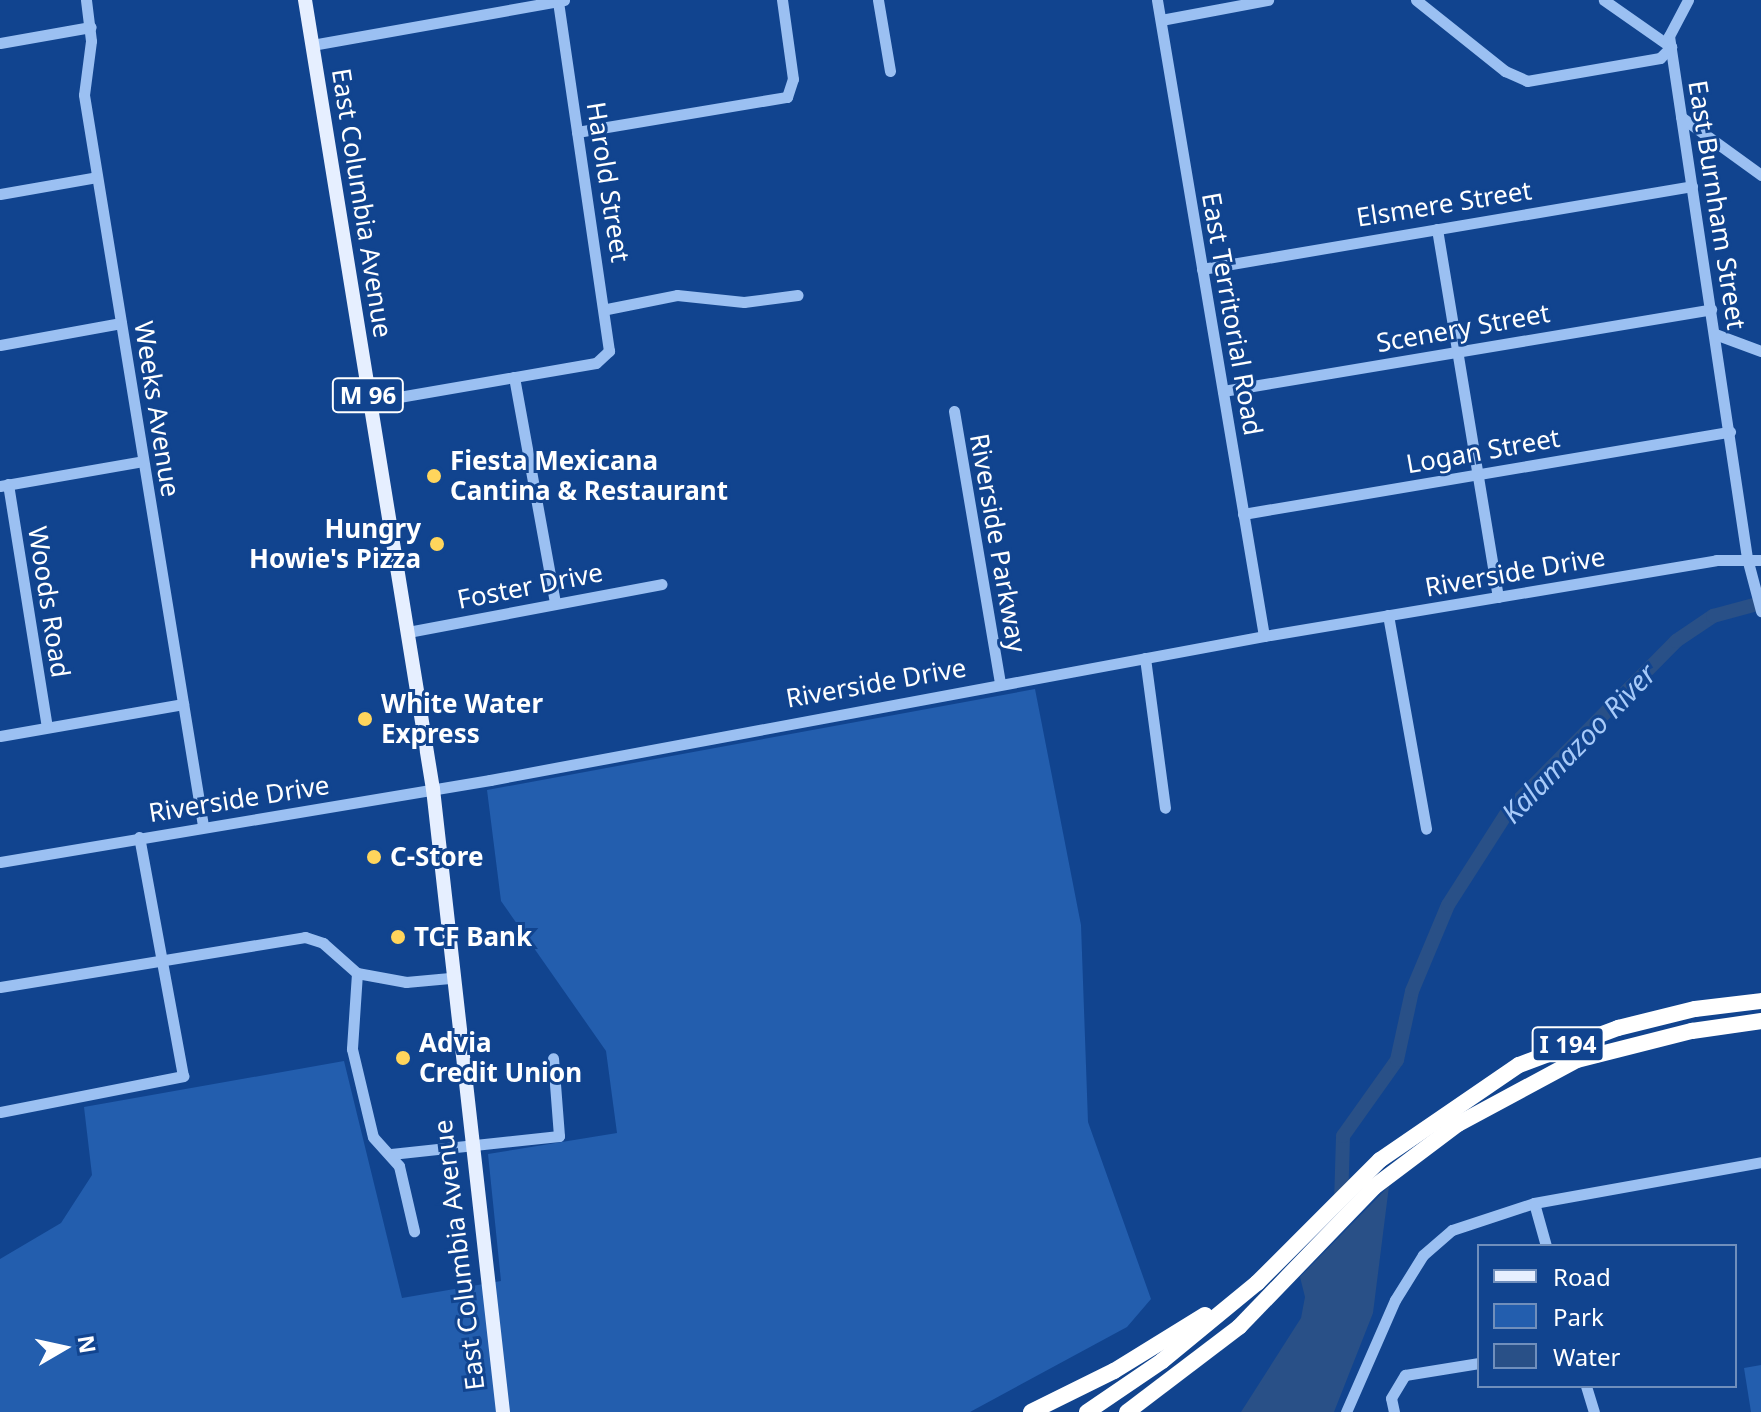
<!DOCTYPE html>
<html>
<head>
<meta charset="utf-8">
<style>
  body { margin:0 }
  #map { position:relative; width:1761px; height:1412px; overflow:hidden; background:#11448f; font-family:"Noto Sans",sans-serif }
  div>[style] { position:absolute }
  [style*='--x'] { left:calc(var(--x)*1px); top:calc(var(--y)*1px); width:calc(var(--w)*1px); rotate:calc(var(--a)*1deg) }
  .green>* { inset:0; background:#235eae }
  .water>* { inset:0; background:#295087 }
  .river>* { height:14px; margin:-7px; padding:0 7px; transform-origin:7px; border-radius:7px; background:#295087 }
  .minor>* { height:11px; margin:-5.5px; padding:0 5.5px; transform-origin:5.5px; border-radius:5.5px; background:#9bc0f2 }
  .major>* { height:14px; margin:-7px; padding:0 7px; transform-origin:7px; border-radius:7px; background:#e6efff }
  .highway>* { height:16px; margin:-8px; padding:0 8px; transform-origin:8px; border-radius:8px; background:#fff }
  .dots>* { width:22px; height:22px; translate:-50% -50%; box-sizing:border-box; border:4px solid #11448f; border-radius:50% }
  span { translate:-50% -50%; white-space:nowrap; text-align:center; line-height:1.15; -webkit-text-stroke:6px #11448f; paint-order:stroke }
  .shield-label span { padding:2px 6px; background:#11448f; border:2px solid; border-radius:6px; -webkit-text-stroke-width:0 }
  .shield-label { font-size:24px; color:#fff; font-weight:700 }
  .street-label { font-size:26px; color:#fff }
  .poi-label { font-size:26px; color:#fff; font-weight:700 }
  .left { translate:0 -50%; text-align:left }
  .right { translate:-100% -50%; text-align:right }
  .water-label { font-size:28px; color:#a7caf9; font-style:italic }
  .legend { position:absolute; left:1477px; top:1244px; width:260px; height:144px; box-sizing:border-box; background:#11448f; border:2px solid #708fbc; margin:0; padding:10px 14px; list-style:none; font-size:24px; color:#fff }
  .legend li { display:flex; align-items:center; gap:16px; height:40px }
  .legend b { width:40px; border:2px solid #708fbc }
  .north { position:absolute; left:24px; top:1308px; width:80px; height:80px; -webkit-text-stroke:6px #11448f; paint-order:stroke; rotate:81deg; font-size:22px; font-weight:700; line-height:32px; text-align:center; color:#fff }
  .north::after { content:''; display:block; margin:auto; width:28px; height:36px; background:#fff; clip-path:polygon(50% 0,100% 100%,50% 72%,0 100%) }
</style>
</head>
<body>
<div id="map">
  <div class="green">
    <div style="clip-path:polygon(1035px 689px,1081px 925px,1088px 1122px,1151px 1299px,1127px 1327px,970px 1412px,0 1412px,0 1259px,61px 1223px,92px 1175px,84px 1107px,344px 1061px,402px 1298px,501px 1281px,488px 1154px,617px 1133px,606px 1051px,501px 901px,487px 790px)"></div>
    <div style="clip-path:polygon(1761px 1365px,1761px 1412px,1751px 1412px,1744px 1368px)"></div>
  </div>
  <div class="water">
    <div style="clip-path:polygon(1389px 1186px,1373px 1313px,1334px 1412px,1241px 1412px,1301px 1318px,1305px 1297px,1300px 1277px)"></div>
  </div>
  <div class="river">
    <div style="--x:1341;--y:1204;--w:68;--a:-88.3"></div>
    <div style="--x:1343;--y:1136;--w:93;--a:-54.6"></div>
    <div style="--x:1397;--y:1060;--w:71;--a:-77.7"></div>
    <div style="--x:1412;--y:991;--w:93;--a:-67.3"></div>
    <div style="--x:1448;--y:905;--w:112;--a:-57.4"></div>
    <div style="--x:1508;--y:811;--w:239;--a:-45.3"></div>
    <div style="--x:1676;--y:641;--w:45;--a:-34"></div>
    <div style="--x:1713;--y:616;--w:50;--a:-15.2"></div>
  </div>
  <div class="minor">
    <div style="--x:86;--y:0;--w:41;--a:83"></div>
    <div style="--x:91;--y:41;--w:54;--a:97.4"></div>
    <div style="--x:84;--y:95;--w:741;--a:80.75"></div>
    <div style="--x:878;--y:0;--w:72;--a:80.4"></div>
    <div style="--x:1157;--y:0;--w:645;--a:80.45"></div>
    <div style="--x:1416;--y:0;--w:114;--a:38.6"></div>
    <div style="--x:1505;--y:71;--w:24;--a:24"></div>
    <div style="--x:1527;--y:81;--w:135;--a:-9.8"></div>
    <div style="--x:1660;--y:58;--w:16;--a:-45"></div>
    <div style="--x:1671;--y:47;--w:82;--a:-145"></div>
    <div style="--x:1688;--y:0;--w:41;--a:117.8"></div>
    <div style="--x:1669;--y:36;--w:528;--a:81.5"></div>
    <div style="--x:1747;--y:558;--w:55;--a:75.2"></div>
    <div style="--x:1161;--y:20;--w:109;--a:-10.6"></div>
    <div style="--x:0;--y:43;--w:92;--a:-10"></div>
    <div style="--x:312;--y:45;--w:256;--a:-10.1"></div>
    <div style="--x:1681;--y:117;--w:99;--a:35.9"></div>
    <div style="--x:577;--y:132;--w:213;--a:-9.5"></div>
    <div style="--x:787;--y:97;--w:19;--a:-72"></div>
    <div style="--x:793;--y:79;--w:80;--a:-97.9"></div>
    <div style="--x:0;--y:194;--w:98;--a:-9.9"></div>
    <div style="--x:1437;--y:229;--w:373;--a:80.6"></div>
    <div style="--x:1202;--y:269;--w:497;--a:-9.6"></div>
    <div style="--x:607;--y:309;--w:71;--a:-11.3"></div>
    <div style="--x:677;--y:295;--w:67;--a:6"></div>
    <div style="--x:744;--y:302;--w:54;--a:-7.4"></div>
    <div style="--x:1715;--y:334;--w:49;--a:20.3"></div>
    <div style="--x:0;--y:345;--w:123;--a:-10.3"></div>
    <div style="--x:514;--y:377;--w:230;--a:79.7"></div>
    <div style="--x:1223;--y:391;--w:495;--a:-9.5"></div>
    <div style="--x:370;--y:402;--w:229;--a:-9.8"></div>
    <div style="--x:596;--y:363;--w:18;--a:-43"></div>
    <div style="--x:609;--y:351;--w:354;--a:-98.3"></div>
    <div style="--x:954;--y:411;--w:276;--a:80.4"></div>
    <div style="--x:8;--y:484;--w:246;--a:80.9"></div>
    <div style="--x:0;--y:486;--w:145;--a:-9.9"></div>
    <div style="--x:1243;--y:514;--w:494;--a:-9.6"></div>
    <div style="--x:1388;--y:615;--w:217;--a:79.9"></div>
    <div style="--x:408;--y:632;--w:258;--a:-10.7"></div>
    <div style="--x:1145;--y:658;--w:151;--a:82.4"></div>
    <div style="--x:0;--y:736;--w:186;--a:-9.9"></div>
    <div style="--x:0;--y:862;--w:497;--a:-9.5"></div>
    <div style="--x:490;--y:780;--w:787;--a:-10.54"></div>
    <div style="--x:1264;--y:636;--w:458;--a:-9.5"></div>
    <div style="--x:1716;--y:560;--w:45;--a:0"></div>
    <div style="--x:357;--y:973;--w:76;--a:93.8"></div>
    <div style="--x:352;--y:1049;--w:90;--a:76.6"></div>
    <div style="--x:373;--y:1137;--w:39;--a:48"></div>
    <div style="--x:399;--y:1166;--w:67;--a:77"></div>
    <div style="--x:0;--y:987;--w:309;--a:-9.3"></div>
    <div style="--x:305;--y:937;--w:19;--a:18"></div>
    <div style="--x:323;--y:943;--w:45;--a:41.4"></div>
    <div style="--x:357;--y:973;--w:50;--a:10.4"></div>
    <div style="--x:406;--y:982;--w:44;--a:-5.2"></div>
    <div style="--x:0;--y:1112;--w:187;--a:-11.1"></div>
    <div style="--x:183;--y:1076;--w:243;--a:-100.4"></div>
    <div style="--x:391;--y:1154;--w:169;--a:-6.1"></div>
    <div style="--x:559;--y:1136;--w:78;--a:-94.4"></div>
    <div style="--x:1534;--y:1203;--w:45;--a:74.4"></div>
    <div style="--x:1586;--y:1386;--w:27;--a:73"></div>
    <div style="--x:1346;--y:1412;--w:122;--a:-66.4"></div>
    <div style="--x:1395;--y:1300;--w:53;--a:-58.1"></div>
    <div style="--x:1423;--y:1255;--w:38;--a:-41"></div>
    <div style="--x:1452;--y:1230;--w:86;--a:-18.2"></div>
    <div style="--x:1534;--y:1203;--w:231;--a:-10.2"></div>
    <div style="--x:1394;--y:1412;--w:14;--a:-102"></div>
    <div style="--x:1391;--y:1398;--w:27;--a:-59"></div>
    <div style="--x:1405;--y:1375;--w:75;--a:-9.2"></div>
  </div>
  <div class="major">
    <div style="--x:305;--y:0;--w:799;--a:80.79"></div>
    <div style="--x:433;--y:789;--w:627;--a:83.59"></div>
  </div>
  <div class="highway">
    <div style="--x:1031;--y:1412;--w:93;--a:-26.3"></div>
    <div style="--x:1114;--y:1371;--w:107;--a:-31.6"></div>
    <div style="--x:1087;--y:1412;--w:91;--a:-34.2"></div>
    <div style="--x:1162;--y:1361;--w:123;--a:-39.4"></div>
    <div style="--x:1257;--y:1283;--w:174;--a:-45"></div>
    <div style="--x:1380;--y:1160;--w:168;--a:-34.4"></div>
    <div style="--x:1519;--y:1065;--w:106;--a:-20.5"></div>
    <div style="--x:1618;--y:1028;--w:79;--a:-13.9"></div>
    <div style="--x:1695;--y:1009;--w:66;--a:-6.9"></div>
    <div style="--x:1127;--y:1412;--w:141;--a:-37.2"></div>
    <div style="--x:1239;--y:1327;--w:194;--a:-46"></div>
    <div style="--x:1374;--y:1187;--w:105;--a:-36.9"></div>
    <div style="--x:1458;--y:1124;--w:135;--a:-28.3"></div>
    <div style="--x:1577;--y:1060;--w:119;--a:-14.2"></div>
    <div style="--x:1692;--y:1031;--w:70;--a:-8.2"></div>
  </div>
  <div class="dots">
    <div style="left:434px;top:476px;background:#ffd55c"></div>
    <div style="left:437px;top:544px;background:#ffd55c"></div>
    <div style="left:365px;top:719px;background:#ffd55c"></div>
    <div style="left:374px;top:857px;background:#ffd55c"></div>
    <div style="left:398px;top:937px;background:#ffd55c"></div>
    <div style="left:403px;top:1058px;background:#ffd55c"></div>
  </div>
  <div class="shield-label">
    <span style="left:368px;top:395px">M 96</span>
    <span style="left:1568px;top:1044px">I 194</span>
  </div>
  <div class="street-label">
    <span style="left:608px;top:182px;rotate:81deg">Harold Street</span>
    <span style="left:362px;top:203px;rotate:81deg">East Columbia Avenue</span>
    <span style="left:1444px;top:204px;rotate:-9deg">Elsmere Street</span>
    <span style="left:1717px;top:205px;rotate:81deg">East Burnham Street</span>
    <span style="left:1232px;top:314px;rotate:80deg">East Territorial Road</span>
    <span style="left:1463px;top:328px;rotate:-10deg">Scenery Street</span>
    <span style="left:157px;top:409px;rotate:81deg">Weeks Avenue</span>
    <span style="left:1483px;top:451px;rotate:-10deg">Logan Street</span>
    <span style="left:998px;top:543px;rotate:80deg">Riverside Parkway</span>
    <span style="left:1515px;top:572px;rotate:-10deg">Riverside Drive</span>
    <span style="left:530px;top:586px;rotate:-11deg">Foster Drive</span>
    <span style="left:49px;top:602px;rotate:81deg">Woods Road</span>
    <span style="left:876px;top:683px;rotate:-10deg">Riverside Drive</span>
    <span style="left:239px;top:799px;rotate:-9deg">Riverside Drive</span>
    <span style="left:459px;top:1255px;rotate:-97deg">East Columbia Avenue</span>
  </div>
  <div class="poi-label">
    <span class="left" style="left:450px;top:476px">Fiesta Mexicana<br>Cantina &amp; Restaurant</span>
    <span class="right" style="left:421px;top:544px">Hungry<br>Howie's Pizza</span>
    <span class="left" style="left:381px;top:719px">White Water<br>Express</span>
    <span class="left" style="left:390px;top:857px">C-Store</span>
    <span class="left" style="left:414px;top:937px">TCF Bank</span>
    <span class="left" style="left:419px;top:1058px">Advia<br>Credit Union</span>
  </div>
  <div class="water-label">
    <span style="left:1578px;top:743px;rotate:-46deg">Kalamazoo River</span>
  </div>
  <ul class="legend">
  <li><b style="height:10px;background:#e6efff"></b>Road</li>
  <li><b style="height:22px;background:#235eae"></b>Park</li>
  <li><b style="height:22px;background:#295087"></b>Water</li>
  </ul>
  <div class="north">N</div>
</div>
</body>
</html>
